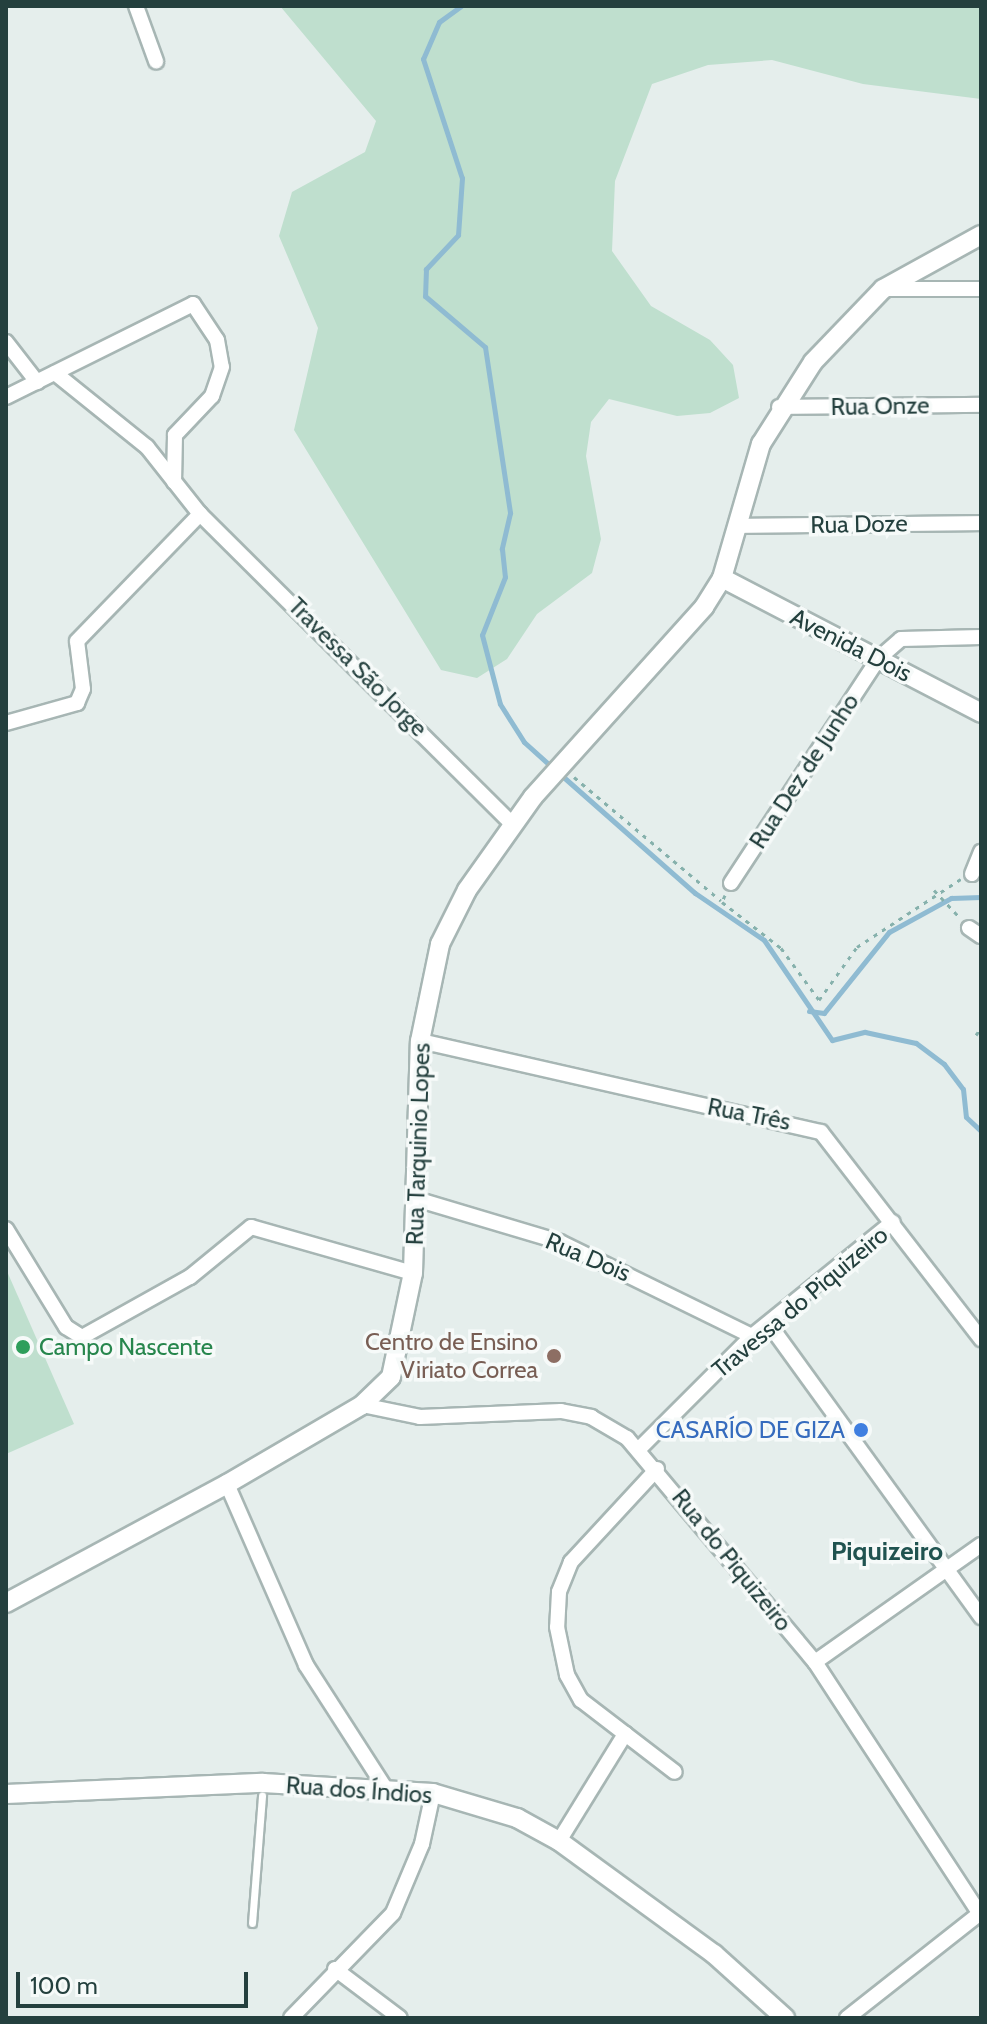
<!DOCTYPE html>
<html>
<head>
<meta charset="utf-8">
<style>
  body { margin:0 }
  #map { position:relative; width:987px; height:2024px; overflow:hidden; background:#e5eeec; font-family:Cabin,sans-serif }
  div>[style] { position:absolute }
  [style*='--x'] { left:calc(var(--x)*1px); top:calc(var(--y)*1px); width:calc(var(--w)*1px); rotate:calc(var(--a)*1deg) }
  .green>* { inset:0; background:#bfdfce }
  .stream>* { height:5px; margin:-2.5px; padding:0 2.5px; transform-origin:2.5px; border-radius:2.5px; background:#8fbbd2 }
  .path>* { height:3px; margin-top:-1.5px; transform-origin:0; background:repeating-linear-gradient(90deg,#86b1ac 0 4px,transparent 0 10px) }
  .roads { filter:drop-shadow(2px 0 #a7b6b4) drop-shadow(-2px 0 #a7b6b4) drop-shadow(0 2px #a7b6b4) drop-shadow(0 -2px #a7b6b4) }
  .lane>* { height:7px; margin:-3.5px; padding:0 3.5px; transform-origin:3.5px; border-radius:3.5px; background:#fff }
  .street>* { height:14px; margin:-7px; padding:0 7px; transform-origin:7px; border-radius:7px; background:#fff }
  .secondary>* { height:18px; margin:-9px; padding:0 9px; transform-origin:9px; border-radius:9px; background:#fff }
  .dots>* { width:22px; height:22px; translate:-50% -50%; box-sizing:border-box; border:4px solid #f6faf9; border-radius:50% }
  span { translate:-50% -50%; white-space:nowrap; text-align:center; line-height:1.15; -webkit-text-stroke:7px #f6faf9; paint-order:stroke }
  .street-label { font-size:24px; color:#24403e }
  .education-label { font-size:24px; color:#785e54 }
  .right { translate:-100% -50%; text-align:right }
  .leisure-label { font-size:24px; color:#27864d }
  .left { translate:0 -50%; text-align:left }
  .shop-label { font-size:24px; color:#366cbe }
  .neighbourhood-label { font-size:26px; color:#205350; font-weight:700 }
  .frame { position:absolute; inset:0; border:8px solid #24403e; pointer-events:none }
  .scale { position:absolute; left:16px; top:1972px; width:232px; height:36px; box-sizing:border-box; border:4px solid #24403e; border-top:0; padding-left:10px; font-size:24px; line-height:28px; white-space:nowrap; color:#24403e; -webkit-text-stroke:6px #f6faf9; paint-order:stroke }
</style>
</head>
<body>
<div id="map">
  <div class="green">
    <div style="clip-path:polygon(280px 6px,981px 6px,981px 99px,863px 84px,772px 60px,708px 65px,652px 84px,615px 181px,612px 251px,651px 306px,710px 340px,733px 365px,739px 398px,710px 413px,677px 416px,609px 399px,591px 422px,586px 456px,601px 539px,592px 573px,537px 614px,507px 659px,477px 678px,441px 670px,294px 430px,318px 328px,279px 236px,292px 192px,365px 152px,376px 121px)"></div>
    <div style="clip-path:polygon(6px 1269px,74px 1424px,6px 1454px)"></div>
  </div>
  <div class="stream">
    <div style="--x:461;--y:6;--w:27;--a:144"></div>
    <div style="--x:439;--y:22;--w:40;--a:113.4"></div>
    <div style="--x:423;--y:59;--w:125;--a:71.9"></div>
    <div style="--x:462;--y:178;--w:57;--a:94"></div>
    <div style="--x:458;--y:235;--w:47;--a:133.3"></div>
    <div style="--x:426;--y:269;--w:27;--a:92"></div>
    <div style="--x:425;--y:296;--w:79;--a:40.4"></div>
    <div style="--x:485;--y:347;--w:168;--a:81.4"></div>
    <div style="--x:510;--y:513;--w:37;--a:103"></div>
    <div style="--x:502;--y:549;--w:28;--a:84"></div>
    <div style="--x:505;--y:577;--w:62;--a:111.6"></div>
    <div style="--x:482;--y:635;--w:71;--a:75.4"></div>
    <div style="--x:500;--y:704;--w:45;--a:57.7"></div>
    <div style="--x:524;--y:742;--w:38;--a:42"></div>
    <div style="--x:560;--y:774;--w:180;--a:41.4"></div>
    <div style="--x:695;--y:893;--w:83;--a:34.3"></div>
    <div style="--x:764;--y:940;--w:121;--a:55.8"></div>
    <div style="--x:832;--y:1040;--w:34;--a:-14"></div>
    <div style="--x:865;--y:1032;--w:52;--a:12.2"></div>
    <div style="--x:916;--y:1043;--w:35;--a:37"></div>
    <div style="--x:944;--y:1064;--w:31;--a:53"></div>
    <div style="--x:963;--y:1089;--w:28;--a:84"></div>
    <div style="--x:966;--y:1117;--w:21;--a:43"></div>
    <div style="--x:809;--y:1011;--w:15;--a:8"></div>
    <div style="--x:824;--y:1013;--w:104;--a:-51.3"></div>
    <div style="--x:889;--y:932;--w:71;--a:-28.7"></div>
    <div style="--x:951;--y:898;--w:30;--a:-2"></div>
  </div>
  <div class="path">
    <div style="--x:574;--y:777;--w:192;--a:40.1"></div>
    <div style="--x:934;--y:890;--w:37;--a:47"></div>
    <div style="--x:725;--y:895;--w:8;--a:113"></div>
    <div style="--x:722;--y:902;--w:75;--a:37.9"></div>
    <div style="--x:781;--y:948;--w:64;--a:53.8"></div>
    <div style="--x:819;--y:1000;--w:65;--a:-54.4"></div>
    <div style="--x:857;--y:947;--w:124;--a:-33.2"></div>
    <div style="--x:976;--y:1035;--w:9;--a:-54"></div>
  </div>
  <div class="roads">
    <div class="lane">
      <div style="--x:252;--y:1923;--w:128;--a:-85.5"></div>
    </div>
    <div class="street">
      <div style="--x:136;--y:6;--w:59;--a:70"></div>
      <div style="--x:884;--y:289;--w:97;--a:0"></div>
      <div style="--x:6;--y:342;--w:51;--a:52.2"></div>
      <div style="--x:55;--y:373;--w:118;--a:38.8"></div>
      <div style="--x:147;--y:447;--w:85;--a:51.7"></div>
      <div style="--x:200;--y:514;--w:440;--a:44.8"></div>
      <div style="--x:6;--y:397;--w:209;--a:-26.4"></div>
      <div style="--x:193;--y:304;--w:43;--a:56.3"></div>
      <div style="--x:217;--y:340;--w:27;--a:80"></div>
      <div style="--x:222;--y:367;--w:31;--a:109"></div>
      <div style="--x:212;--y:396;--w:54;--a:133.5"></div>
      <div style="--x:175;--y:435;--w:47;--a:91.2"></div>
      <div style="--x:779;--y:407;--w:202;--a:-0.6"></div>
      <div style="--x:737;--y:526;--w:244;--a:-0.7"></div>
      <div style="--x:6;--y:723;--w:74;--a:-15.7"></div>
      <div style="--x:77;--y:703;--w:15;--a:-67"></div>
      <div style="--x:83;--y:689;--w:48;--a:-97.1"></div>
      <div style="--x:77;--y:641;--w:177;--a:-45.9"></div>
      <div style="--x:972;--y:874;--w:24;--a:-68"></div>
      <div style="--x:731;--y:883;--w:268;--a:-56.7"></div>
      <div style="--x:878;--y:659;--w:30;--a:-41"></div>
      <div style="--x:901;--y:639;--w:80;--a:-1.4"></div>
      <div style="--x:969;--y:928;--w:14;--a:34"></div>
      <div style="--x:420;--y:1041;--w:411;--a:12.8"></div>
      <div style="--x:821;--y:1132;--w:262;--a:52.3"></div>
      <div style="--x:416;--y:1199;--w:150;--a:16.6"></div>
      <div style="--x:560;--y:1242;--w:214;--a:26.1"></div>
      <div style="--x:6;--y:1229;--w:115;--a:58.5"></div>
      <div style="--x:66;--y:1327;--w:19;--a:32"></div>
      <div style="--x:82;--y:1337;--w:124;--a:-29.1"></div>
      <div style="--x:190;--y:1277;--w:79;--a:-39.3"></div>
      <div style="--x:251;--y:1227;--w:168;--a:15.9"></div>
      <div style="--x:769;--y:1324;--w:362;--a:54.1"></div>
      <div style="--x:362;--y:1405;--w:59;--a:11.7"></div>
      <div style="--x:420;--y:1417;--w:141;--a:-2.4"></div>
      <div style="--x:561;--y:1411;--w:31;--a:11"></div>
      <div style="--x:591;--y:1417;--w:42;--a:30.3"></div>
      <div style="--x:627;--y:1438;--w:292;--a:50"></div>
      <div style="--x:815;--y:1662;--w:303;--a:56.8"></div>
      <div style="--x:639;--y:1449;--w:160;--a:-45"></div>
      <div style="--x:752;--y:1336;--w:181;--a:-39"></div>
      <div style="--x:657;--y:1469;--w:127;--a:132.8"></div>
      <div style="--x:571;--y:1562;--w:32;--a:112"></div>
      <div style="--x:559;--y:1592;--w:35;--a:93"></div>
      <div style="--x:557;--y:1627;--w:49;--a:78.2"></div>
      <div style="--x:567;--y:1675;--w:29;--a:61"></div>
      <div style="--x:581;--y:1700;--w:118;--a:37.5"></div>
      <div style="--x:227;--y:1484;--w:197;--a:66.4"></div>
      <div style="--x:306;--y:1665;--w:144;--a:57.2"></div>
      <div style="--x:815;--y:1662;--w:203;--a:-35.2"></div>
      <div style="--x:559;--y:1841;--w:126;--a:-58.3"></div>
      <div style="--x:335;--y:1969;--w:81;--a:37"></div>
      <div style="--x:291;--y:2018;--w:146;--a:-45.8"></div>
      <div style="--x:393;--y:1913;--w:75;--a:-67.2"></div>
      <div style="--x:422;--y:1844;--w:52;--a:-77.8"></div>
      <div style="--x:847;--y:2018;--w:168;--a:-38.2"></div>
    </div>
    <div class="secondary">
      <div style="--x:722;--y:578;--w:292;--a:27.5"></div>
      <div style="--x:6;--y:1603;--w:251;--a:-28.3"></div>
      <div style="--x:227;--y:1484;--w:156;--a:-30.3"></div>
      <div style="--x:362;--y:1405;--w:40;--a:-44"></div>
      <div style="--x:391;--y:1377;--w:106;--a:-78.1"></div>
      <div style="--x:413;--y:1273;--w:232;--a:-88.3"></div>
      <div style="--x:420;--y:1041;--w:99;--a:-78.3"></div>
      <div style="--x:440;--y:944;--w:60;--a:-63.4"></div>
      <div style="--x:467;--y:890;--w:114;--a:-54.6"></div>
      <div style="--x:533;--y:797;--w:256;--a:-48"></div>
      <div style="--x:704;--y:607;--w:34;--a:-58"></div>
      <div style="--x:722;--y:578;--w:140;--a:-73.8"></div>
      <div style="--x:761;--y:444;--w:97;--a:-57.6"></div>
      <div style="--x:813;--y:362;--w:101;--a:-46.2"></div>
      <div style="--x:883;--y:289;--w:112;--a:-28.9"></div>
      <div style="--x:6;--y:1794;--w:257;--a:-2.5"></div>
      <div style="--x:263;--y:1783;--w:170;--a:3.4"></div>
      <div style="--x:433;--y:1793;--w:88;--a:16.6"></div>
      <div style="--x:517;--y:1818;--w:48;--a:28.7"></div>
      <div style="--x:559;--y:1841;--w:192;--a:36.1"></div>
      <div style="--x:714;--y:1954;--w:96;--a:42"></div>
    </div>
  </div>
  <div class="dots">
    <div style="left:23px;top:1347px;background:#2e9e5b"></div>
    <div style="left:554px;top:1356px;background:#8d6e63"></div>
    <div style="left:861px;top:1430px;background:#3f7fe0"></div>
  </div>
  <div class="street-label">
    <span style="left:880px;top:406px;rotate:-1deg">Rua Onze</span>
    <span style="left:859px;top:524px;rotate:-1deg">Rua Doze</span>
    <span style="left:851px;top:645px;rotate:27deg">Avenida Dois</span>
    <span style="left:358px;top:667px;rotate:45deg">Travessa São Jorge</span>
    <span style="left:804px;top:771px;rotate:-57deg">Rua Dez de Junho</span>
    <span style="left:749px;top:1114px;rotate:11deg">Rua Três</span>
    <span style="left:418px;top:1144px;rotate:-88deg">Rua Tarquinio Lopes</span>
    <span style="left:588px;top:1257px;rotate:23deg">Rua Dois</span>
    <span style="left:800px;top:1302px;rotate:-40deg">Travessa do Piquizeiro</span>
    <span style="left:732px;top:1560px;rotate:51deg">Rua do Piquizeiro</span>
    <span style="left:359px;top:1790px;rotate:4deg">Rua dos Índios</span>
  </div>
  <div class="education-label">
    <span class="right" style="left:538px;top:1356px">Centro de Ensino<br>Viriato Correa</span>
  </div>
  <div class="leisure-label">
    <span class="left" style="left:39px;top:1347px">Campo Nascente</span>
  </div>
  <div class="shop-label">
    <span class="right" style="left:845px;top:1430px">CASARÍO DE GIZA</span>
  </div>
  <div class="neighbourhood-label">
    <span style="left:887px;top:1552px">Piquizeiro</span>
  </div>
  <div class="frame"></div>
  <div class="scale">100 m</div>
</div>
</body>
</html>
